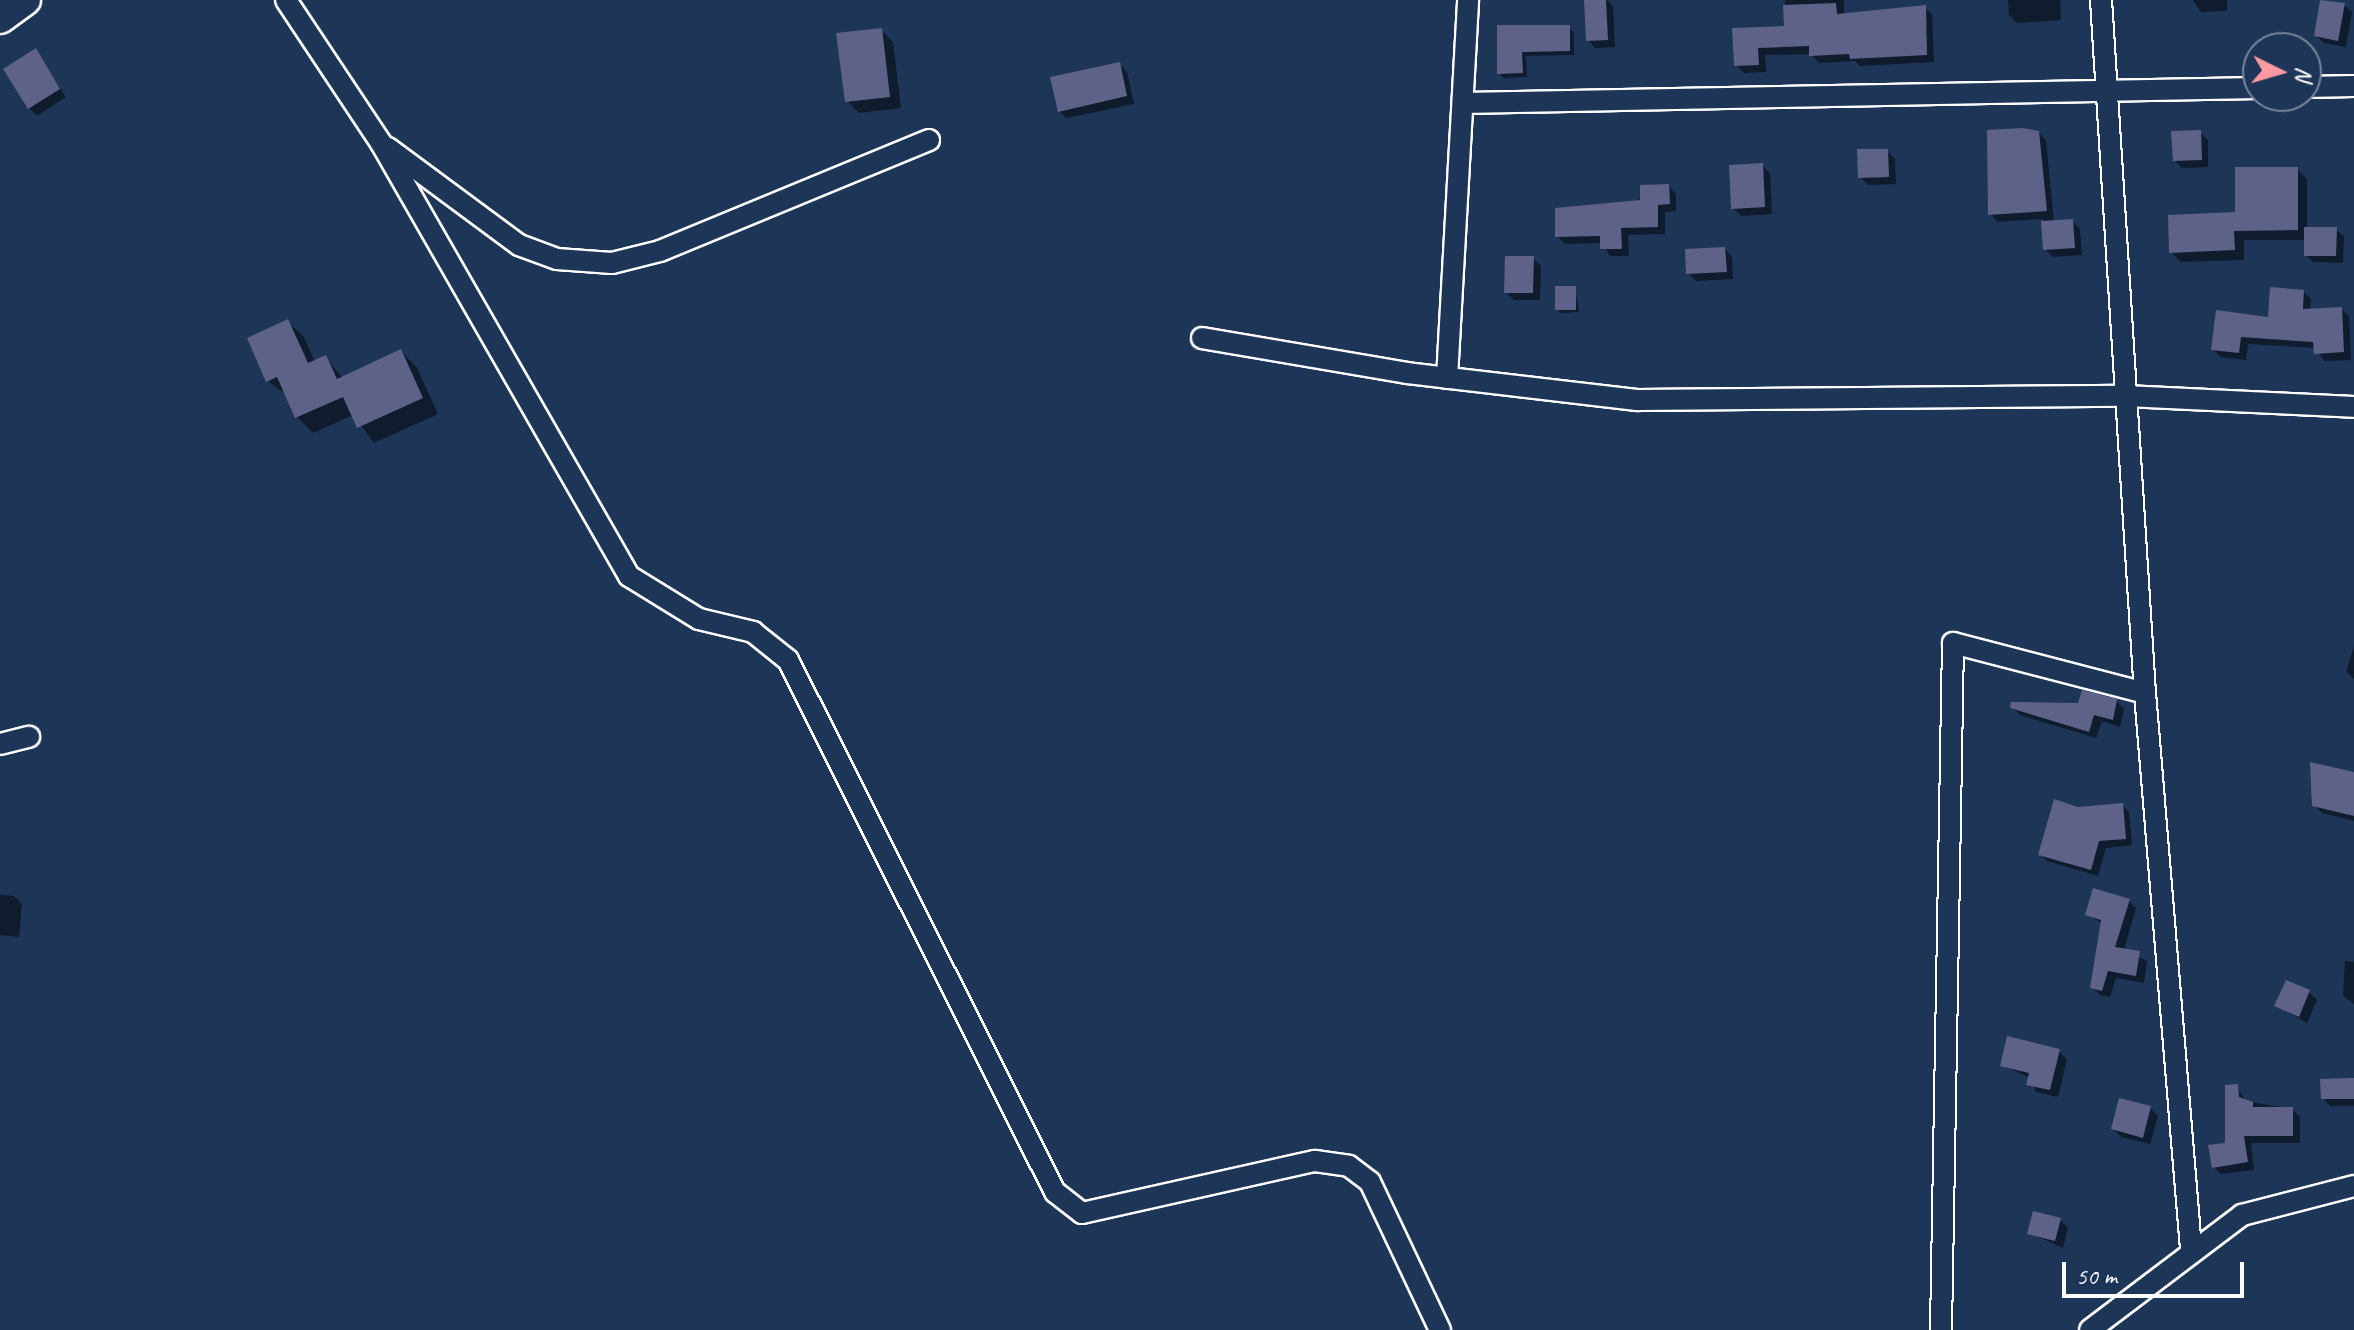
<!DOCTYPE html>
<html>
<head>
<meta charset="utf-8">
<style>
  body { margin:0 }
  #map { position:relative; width:2354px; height:1330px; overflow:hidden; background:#1d3557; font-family:Caveat,sans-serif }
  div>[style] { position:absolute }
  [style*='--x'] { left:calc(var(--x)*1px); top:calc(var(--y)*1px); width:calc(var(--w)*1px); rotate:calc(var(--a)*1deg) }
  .shadow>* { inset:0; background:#0007 }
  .building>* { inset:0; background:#5e6288 }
  .roads { filter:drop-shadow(2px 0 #fff) drop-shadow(-2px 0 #fff) drop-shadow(0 2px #fff) drop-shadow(0 -2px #fff) }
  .street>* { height:20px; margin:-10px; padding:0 10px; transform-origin:10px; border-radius:10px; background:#1d3557 }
  .secondary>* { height:30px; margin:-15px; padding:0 15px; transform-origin:15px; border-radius:15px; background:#1d3557 }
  span { translate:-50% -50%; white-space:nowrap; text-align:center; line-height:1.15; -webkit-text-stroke:7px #1d3557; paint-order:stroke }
  .north { position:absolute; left:2242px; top:32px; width:80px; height:80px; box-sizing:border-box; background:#1d3557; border:2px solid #77869a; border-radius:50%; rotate:95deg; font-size:22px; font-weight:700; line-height:32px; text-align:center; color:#fff }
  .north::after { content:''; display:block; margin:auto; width:28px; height:36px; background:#ff9aa2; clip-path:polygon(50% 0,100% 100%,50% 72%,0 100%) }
  .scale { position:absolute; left:2062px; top:1262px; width:182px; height:36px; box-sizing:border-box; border:4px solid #fff; border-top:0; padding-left:10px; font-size:24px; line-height:28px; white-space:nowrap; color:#fff; -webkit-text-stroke:6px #1d3557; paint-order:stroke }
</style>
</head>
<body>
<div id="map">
  <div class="shadow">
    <div style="clip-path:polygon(1586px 0,1607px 0,1613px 6px,1615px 47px,1595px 48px,1588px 40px)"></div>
    <div style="clip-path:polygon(1785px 0,1844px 0,1844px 15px,1925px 7px,1932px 15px,1934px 62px,1860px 66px,1855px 61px,1819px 63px,1811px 54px,1765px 55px,1766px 72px,1744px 73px,1736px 65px,1734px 30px,1786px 28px)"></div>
    <div style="clip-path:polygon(2008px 0,2060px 0,2061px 20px,2017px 23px,2009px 15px)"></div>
    <div style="clip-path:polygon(2193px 0,2227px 0,2227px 11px,2201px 12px)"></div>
    <div style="clip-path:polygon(2344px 5px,2352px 12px,2346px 47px,2324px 43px,2316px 36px)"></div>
    <div style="clip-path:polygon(1499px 27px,1569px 27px,1574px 33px,1574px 55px,1526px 56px,1527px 77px,1504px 78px,1499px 73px)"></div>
    <div style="clip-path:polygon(881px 30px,893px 42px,901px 108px,859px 113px,847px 101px)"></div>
    <div style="clip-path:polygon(35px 51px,66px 97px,37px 116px,29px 108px)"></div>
    <div style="clip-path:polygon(1119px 64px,1127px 72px,1134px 104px,1067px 118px,1059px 111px)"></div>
    <div style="clip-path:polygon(2200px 132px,2208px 140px,2208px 167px,2182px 168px,2175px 161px)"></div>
    <div style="clip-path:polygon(2039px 133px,2046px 140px,2054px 222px,2072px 221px,2080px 229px,2082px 255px,2053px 257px,2045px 249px,2043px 219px,1998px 222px,1990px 214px)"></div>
    <div style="clip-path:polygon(1887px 151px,1895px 159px,1896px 184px,1868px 185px,1860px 177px)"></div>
    <div style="clip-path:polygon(1762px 165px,1770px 173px,1772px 214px,1741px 216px,1733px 208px)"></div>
    <div style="clip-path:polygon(2297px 169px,2307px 179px,2307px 229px,2336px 229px,2344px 237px,2343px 263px,2313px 262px,2306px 255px,2306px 240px,2244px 240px,2244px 260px,2181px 262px,2171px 252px,2237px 214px)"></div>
    <div style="clip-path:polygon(1668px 186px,1676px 194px,1676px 211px,1665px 212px,1665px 234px,1628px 235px,1629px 256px,1610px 256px,1602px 243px,1565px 244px,1557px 236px)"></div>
    <div style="clip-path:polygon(1725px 249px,1732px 257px,1733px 279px,1696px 281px,1688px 273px)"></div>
    <div style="clip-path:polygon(1533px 258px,1541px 266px,1540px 300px,1514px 300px,1506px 292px)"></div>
    <div style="clip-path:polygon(1575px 288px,1579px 312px,1561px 313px,1557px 309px)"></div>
    <div style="clip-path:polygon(2303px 292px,2311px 299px,2310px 310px,2341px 309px,2349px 316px,2351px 360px,2324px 361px,2316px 348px,2248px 344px,2246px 360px,2220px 357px,2213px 349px,2270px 319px)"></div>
    <div style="clip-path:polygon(287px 321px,304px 337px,315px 362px,326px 358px,343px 378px,401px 351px,417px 368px,438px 414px,374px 443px,353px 415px,313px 433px,297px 417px,288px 396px,268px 381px)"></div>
    <div style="clip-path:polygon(2354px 647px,2354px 679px,2346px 672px)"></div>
    <div style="clip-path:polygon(2116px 701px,2124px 709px,2120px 727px,2102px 721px,2096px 738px,2020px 715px,2012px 707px)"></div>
    <div style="clip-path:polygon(2354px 775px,2354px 821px,2322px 813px,2314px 805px)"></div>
    <div style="clip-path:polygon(2122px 805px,2129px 812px,2132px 845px,2106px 848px,2098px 876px,2047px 861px,2040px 854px,2078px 809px)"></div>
    <div style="clip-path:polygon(0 895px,14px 896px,22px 904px,19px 937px,0 935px)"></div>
    <div style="clip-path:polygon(2129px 901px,2136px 908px,2124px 950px,2147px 961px,2144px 983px,2116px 978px,2110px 997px,2100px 995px,2092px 987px,2103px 924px,2088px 914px)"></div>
    <div style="clip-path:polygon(2345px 961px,2354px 962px,2354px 1004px,2343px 996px)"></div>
    <div style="clip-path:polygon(2309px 992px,2317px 1000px,2307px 1023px,2277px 1006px)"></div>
    <div style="clip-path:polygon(2059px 1051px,2067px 1059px,2058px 1097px,2036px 1092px,2030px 1078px,2002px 1065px)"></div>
    <div style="clip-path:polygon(2354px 1080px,2354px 1106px,2330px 1106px,2323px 1098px)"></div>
    <div style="clip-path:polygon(2237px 1087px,2246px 1101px,2292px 1109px,2300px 1117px,2300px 1143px,2251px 1143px,2254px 1170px,2221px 1174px,2213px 1167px,2227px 1145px)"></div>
    <div style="clip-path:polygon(2150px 1108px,2158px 1116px,2150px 1144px,2121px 1137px,2113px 1129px)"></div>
    <div style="clip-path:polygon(2060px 1220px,2068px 1228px,2063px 1248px,2030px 1233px)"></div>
  </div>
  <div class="building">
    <div style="clip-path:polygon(1584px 0,1606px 0,1608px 40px,1586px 41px)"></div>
    <div style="clip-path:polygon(2320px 0,2345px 3px,2338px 41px,2314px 36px)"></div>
    <div style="clip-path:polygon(1836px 3px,1837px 14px,1926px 5px,1927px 55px,1850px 59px,1849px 54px,1809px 56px,1809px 46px,1758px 48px,1759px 65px,1734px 66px,1732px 28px,1784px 26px,1783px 5px)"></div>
    <div style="clip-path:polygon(1497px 25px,1570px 25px,1570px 51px,1522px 52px,1523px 73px,1497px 74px)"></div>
    <div style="clip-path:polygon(882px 28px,890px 97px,845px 102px,836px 33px)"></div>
    <div style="clip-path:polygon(36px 48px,60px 89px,28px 109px,3px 69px)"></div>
    <div style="clip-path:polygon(1120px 62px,1127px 96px,1058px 112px,1050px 77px)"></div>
    <div style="clip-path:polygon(2023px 128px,2039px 131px,2047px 211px,1988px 215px,1987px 130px)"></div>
    <div style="clip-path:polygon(2201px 130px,2202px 160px,2173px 161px,2171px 131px)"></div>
    <div style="clip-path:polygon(1857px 149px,1888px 149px,1889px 177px,1858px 178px)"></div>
    <div style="clip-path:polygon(1763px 163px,1765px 207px,1731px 209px,1729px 165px)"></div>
    <div style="clip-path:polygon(2235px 167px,2298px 167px,2298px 230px,2234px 231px,2235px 250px,2169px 253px,2168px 215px,2235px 212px)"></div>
    <div style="clip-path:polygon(1669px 184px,1670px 204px,1658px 205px,1658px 227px,1621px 228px,1622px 249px,1600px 249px,1600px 236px,1555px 237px,1555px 208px,1640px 200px,1640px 185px)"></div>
    <div style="clip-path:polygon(2073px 219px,2075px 248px,2043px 250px,2041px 221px)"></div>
    <div style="clip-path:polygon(2304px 227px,2337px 227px,2336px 256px,2304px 256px)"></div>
    <div style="clip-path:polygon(1725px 247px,1727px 272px,1686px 274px,1685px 249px)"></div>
    <div style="clip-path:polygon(1505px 256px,1534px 256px,1533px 293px,1504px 293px)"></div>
    <div style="clip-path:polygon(1555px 286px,1576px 286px,1576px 310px,1555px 310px)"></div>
    <div style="clip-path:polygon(2270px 287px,2304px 290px,2303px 309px,2342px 307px,2344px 352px,2314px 354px,2313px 342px,2241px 337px,2239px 353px,2211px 350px,2216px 310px,2268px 317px)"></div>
    <div style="clip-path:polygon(288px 319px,308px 363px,326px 355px,337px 379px,401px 349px,423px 398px,357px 428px,343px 397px,295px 418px,277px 377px,266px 382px,247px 338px)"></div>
    <div style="clip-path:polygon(2082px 690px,2117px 699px,2113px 720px,2094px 715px,2089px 732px,2010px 708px,2011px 702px,2078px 703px)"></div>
    <div style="clip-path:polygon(2310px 762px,2354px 772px,2354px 816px,2312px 806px)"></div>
    <div style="clip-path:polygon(2054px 799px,2078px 807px,2123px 803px,2126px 839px,2099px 841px,2091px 870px,2038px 855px)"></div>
    <div style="clip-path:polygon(2093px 888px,2130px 899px,2115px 947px,2140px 951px,2136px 976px,2108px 971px,2102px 991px,2090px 988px,2101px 920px,2085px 915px)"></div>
    <div style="clip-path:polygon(2286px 980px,2310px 990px,2299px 1017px,2274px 1006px)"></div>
    <div style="clip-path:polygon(2007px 1036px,2060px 1049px,2050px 1090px,2026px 1085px,2029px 1073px,2000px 1066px)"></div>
    <div style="clip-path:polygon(2354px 1078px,2354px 1099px,2321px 1099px,2320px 1079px)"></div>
    <div style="clip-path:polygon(2238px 1084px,2239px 1097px,2253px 1102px,2253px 1107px,2293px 1107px,2293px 1136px,2244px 1136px,2248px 1162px,2212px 1168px,2208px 1145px,2225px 1143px,2225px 1085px)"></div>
    <div style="clip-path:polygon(2119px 1098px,2151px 1106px,2143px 1138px,2111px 1129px)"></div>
    <div style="clip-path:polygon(2033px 1211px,2061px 1218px,2055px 1241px,2027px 1234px)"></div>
  </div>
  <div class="roads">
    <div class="street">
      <div style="--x:286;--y:0;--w:172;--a:56.4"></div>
      <div style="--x:381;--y:143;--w:499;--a:60.2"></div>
      <div style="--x:629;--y:576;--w:82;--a:31.6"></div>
      <div style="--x:699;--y:619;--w:56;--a:13.5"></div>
      <div style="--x:753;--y:632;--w:45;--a:38.7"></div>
      <div style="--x:788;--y:660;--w:595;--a:63.35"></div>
      <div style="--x:1055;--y:1192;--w:34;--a:38"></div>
      <div style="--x:1082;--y:1213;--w:239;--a:-12.6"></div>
      <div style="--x:1315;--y:1161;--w:34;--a:8"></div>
      <div style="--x:1349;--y:1166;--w:26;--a:37"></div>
      <div style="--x:1370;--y:1182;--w:164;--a:64.7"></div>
      <div style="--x:2101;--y:0;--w:694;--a:86.37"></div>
      <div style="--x:2145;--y:693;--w:558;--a:85.27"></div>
      <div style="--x:2306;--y:87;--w:48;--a:-1.2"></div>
      <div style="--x:1463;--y:103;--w:795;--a:-1.08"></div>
      <div style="--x:388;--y:148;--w:163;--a:36.5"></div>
      <div style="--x:519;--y:245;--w:40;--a:20.2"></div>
      <div style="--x:557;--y:259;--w:55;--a:4.2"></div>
      <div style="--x:612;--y:263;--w:49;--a:-14"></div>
      <div style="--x:660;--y:251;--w:291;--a:-22.4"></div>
      <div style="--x:1202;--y:338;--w:208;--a:9.7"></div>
      <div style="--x:1407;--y:373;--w:232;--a:6.7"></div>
      <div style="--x:1637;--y:400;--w:486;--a:-0.5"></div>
      <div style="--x:2123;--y:396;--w:231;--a:2.7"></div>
      <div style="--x:1447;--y:378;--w:379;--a:-86.8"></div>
      <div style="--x:0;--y:744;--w:30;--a:-14"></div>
      <div style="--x:1941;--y:1330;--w:687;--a:-89"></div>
      <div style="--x:1953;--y:643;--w:198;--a:14.6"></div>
      <div style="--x:2090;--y:1330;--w:191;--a:-37.1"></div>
      <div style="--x:2242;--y:1215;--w:116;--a:-14.5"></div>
    </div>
    <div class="secondary">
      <div style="--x:0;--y:18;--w:31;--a:-36"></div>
    </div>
  </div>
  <div class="north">N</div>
  <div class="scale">50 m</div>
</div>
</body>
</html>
